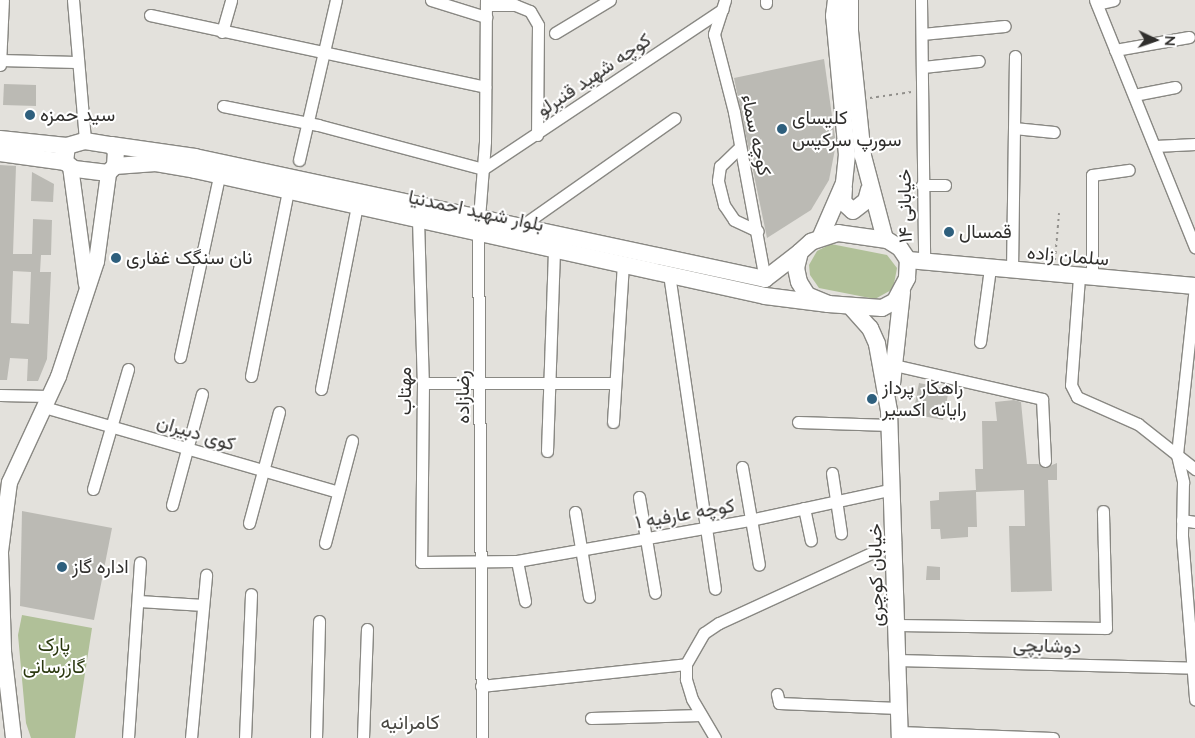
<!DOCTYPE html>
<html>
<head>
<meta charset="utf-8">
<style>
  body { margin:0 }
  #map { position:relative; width:1195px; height:738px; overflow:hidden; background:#e3e1dc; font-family:Mulish,Vazirmatn,sans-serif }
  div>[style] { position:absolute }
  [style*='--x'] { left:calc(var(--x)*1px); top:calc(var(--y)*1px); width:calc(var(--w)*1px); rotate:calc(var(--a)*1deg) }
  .green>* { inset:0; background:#b0c098 }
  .building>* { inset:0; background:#bbbab4 }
  .path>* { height:2px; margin-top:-1px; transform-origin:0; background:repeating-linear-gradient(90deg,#92908c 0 2.5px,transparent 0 6.5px) }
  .roads { filter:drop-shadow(1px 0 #898883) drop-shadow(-1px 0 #898883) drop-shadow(0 1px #898883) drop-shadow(0 -1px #898883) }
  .minor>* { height:11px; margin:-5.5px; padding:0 5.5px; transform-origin:5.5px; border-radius:5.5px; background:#fff }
  .tertiary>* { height:15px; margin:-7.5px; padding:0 7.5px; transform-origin:7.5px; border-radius:7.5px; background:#fff }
  .secondary>* { height:16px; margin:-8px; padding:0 8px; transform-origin:8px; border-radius:8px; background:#fff }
  .dots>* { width:14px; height:14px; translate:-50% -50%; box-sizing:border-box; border:2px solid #fff; border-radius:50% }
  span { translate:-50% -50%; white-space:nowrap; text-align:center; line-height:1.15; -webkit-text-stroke:4px #fff; paint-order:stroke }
  .street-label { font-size:19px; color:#302f2d }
  .poi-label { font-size:19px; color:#302f2d }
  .left { translate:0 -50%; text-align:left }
  .park-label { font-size:19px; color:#2a380f }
  .neighbourhood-label { font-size:20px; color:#4a4944 }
  .north { position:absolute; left:1130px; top:15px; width:50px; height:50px; -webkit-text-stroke:4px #fff; paint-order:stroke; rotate:93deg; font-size:14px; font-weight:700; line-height:20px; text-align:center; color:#302f2d }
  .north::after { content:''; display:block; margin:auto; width:18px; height:22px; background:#302f2d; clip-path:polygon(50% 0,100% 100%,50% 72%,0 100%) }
</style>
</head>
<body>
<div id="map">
  <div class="green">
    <div style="clip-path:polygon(831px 244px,887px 255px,897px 268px,893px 289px,875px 299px,819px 288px,810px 275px,809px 265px,817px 251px)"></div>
    <div style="clip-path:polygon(22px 615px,92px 628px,75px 738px,31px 738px,26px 723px,18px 635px)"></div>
  </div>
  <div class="building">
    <div style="clip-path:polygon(824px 59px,836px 144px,829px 180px,811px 210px,767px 238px,734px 78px)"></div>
    <div style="clip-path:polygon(4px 84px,36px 85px,36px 106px,3px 105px)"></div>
    <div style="clip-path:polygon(evenodd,0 165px,16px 166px,13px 254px,32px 254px,33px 219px,52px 220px,51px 255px,41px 255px,40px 272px,51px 272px,47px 359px,38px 381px,27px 381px,28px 359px,10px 358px,7px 380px,0 380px,0 165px,13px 271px,31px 272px,29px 324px,11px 323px,13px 271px)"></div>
    <div style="clip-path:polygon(32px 172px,54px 184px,53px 202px,31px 201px)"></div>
    <div style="clip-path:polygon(919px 383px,949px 389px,943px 420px,913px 414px)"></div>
    <div style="clip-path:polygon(1014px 400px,1021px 402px,1027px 464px,1038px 464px,1045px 468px,1057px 463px,1057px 480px,1048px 480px,1052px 591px,1011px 592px,1009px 526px,1025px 526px,1024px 490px,976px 492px,977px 527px,968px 527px,968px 537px,941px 539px,940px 529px,931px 529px,930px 501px,939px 500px,939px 492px,976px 490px,975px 469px,983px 469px,982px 421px,997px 421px,995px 402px)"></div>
    <div style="clip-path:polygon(22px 511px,112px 528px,94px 620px,20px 606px)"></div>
    <div style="clip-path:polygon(927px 566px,940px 567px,940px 580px,926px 580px)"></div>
  </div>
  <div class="path">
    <div style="--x:870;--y:98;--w:42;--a:-8.1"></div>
    <div style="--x:1055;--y:260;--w:47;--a:-85.1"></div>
  </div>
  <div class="roads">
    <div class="minor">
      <div style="--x:73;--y:0;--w:142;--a:85.1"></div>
      <div style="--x:431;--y:0;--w:58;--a:17.2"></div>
      <div style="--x:725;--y:0;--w:36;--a:108"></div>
      <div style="--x:714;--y:34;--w:81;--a:75.6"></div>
      <div style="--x:734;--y:112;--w:170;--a:79.5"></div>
      <div style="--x:921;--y:0;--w:262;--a:89.3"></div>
      <div style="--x:1095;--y:0;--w:267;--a:68"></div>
      <div style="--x:766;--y:3;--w:3;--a:-90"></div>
      <div style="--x:1097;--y:4;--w:17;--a:-13"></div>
      <div style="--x:486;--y:5;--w:29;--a:0"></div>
      <div style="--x:515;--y:5;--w:16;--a:22"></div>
      <div style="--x:530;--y:11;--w:16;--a:60"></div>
      <div style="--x:538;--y:25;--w:110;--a:90.5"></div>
      <div style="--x:150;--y:15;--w:343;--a:12.1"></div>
      <div style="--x:222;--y:32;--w:33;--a:-74"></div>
      <div style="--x:555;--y:33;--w:64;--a:-31"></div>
      <div style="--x:922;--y:34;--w:83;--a:-5.5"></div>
      <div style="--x:1115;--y:50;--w:75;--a:-10"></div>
      <div style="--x:0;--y:60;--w:76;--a:1.5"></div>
      <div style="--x:0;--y:65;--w:65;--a:-87.4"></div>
      <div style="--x:923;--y:67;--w:56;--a:-6.1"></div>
      <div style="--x:1134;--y:95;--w:42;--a:-11"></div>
      <div style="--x:223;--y:106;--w:97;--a:11.3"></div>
      <div style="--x:318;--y:125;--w:171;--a:14.9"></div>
      <div style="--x:483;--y:169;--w:288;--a:-33.7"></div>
      <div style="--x:1014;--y:128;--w:40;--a:5.7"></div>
      <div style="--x:1155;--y:146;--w:40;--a:-2.9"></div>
      <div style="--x:740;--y:147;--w:28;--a:136"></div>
      <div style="--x:720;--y:166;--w:15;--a:98"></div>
      <div style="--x:718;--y:181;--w:25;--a:76"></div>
      <div style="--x:724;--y:205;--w:18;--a:56"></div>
      <div style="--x:734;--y:220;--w:26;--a:25"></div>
      <div style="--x:299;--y:160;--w:164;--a:-77"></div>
      <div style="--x:922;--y:185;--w:23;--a:0"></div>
      <div style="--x:479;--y:218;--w:77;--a:-85.5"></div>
      <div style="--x:485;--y:141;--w:141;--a:-89.6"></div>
      <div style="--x:418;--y:219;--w:164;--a:88.3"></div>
      <div style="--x:423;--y:383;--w:179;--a:90.6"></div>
      <div style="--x:421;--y:562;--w:96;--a:-0.6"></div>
      <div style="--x:517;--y:561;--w:237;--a:-10"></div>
      <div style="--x:750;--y:520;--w:146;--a:-12.2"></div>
      <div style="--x:520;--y:227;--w:189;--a:-35.1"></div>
      <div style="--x:478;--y:232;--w:506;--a:89.55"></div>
      <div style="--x:1012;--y:271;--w:215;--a:-89.2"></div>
      <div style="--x:669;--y:274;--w:318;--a:81.7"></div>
      <div style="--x:1079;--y:277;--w:108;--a:94.2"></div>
      <div style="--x:1071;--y:385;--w:13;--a:63"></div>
      <div style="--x:1077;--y:397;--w:67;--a:23.9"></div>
      <div style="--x:1138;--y:424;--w:73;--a:38.3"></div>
      <div style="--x:1092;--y:278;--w:103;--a:-90"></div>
      <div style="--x:1092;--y:175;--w:37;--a:-8"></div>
      <div style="--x:1195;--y:286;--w:170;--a:96.1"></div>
      <div style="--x:1177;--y:455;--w:28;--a:77"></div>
      <div style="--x:1183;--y:482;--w:54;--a:91.1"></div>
      <div style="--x:1182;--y:536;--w:164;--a:85.4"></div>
      <div style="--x:980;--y:342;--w:75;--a:-82.3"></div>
      <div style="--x:180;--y:357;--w:185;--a:-77.8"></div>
      <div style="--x:894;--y:365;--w:152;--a:12.9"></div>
      <div style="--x:1042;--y:399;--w:62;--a:87.2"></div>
      <div style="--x:251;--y:376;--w:189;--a:-78.7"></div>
      <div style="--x:423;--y:383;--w:191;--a:0"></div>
      <div style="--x:321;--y:389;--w:187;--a:-78.9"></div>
      <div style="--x:0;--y:395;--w:48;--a:1.2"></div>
      <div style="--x:44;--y:407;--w:306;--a:16.1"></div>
      <div style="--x:613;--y:422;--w:158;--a:-86.4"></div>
      <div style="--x:798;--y:422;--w:92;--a:1.9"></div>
      <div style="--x:547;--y:451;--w:202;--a:-88"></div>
      <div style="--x:742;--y:467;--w:99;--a:80.2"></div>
      <div style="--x:832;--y:473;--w:61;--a:81.5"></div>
      <div style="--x:93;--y:489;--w:125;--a:-73.7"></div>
      <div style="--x:639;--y:497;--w:97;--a:80.5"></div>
      <div style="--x:172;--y:505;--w:115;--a:-74.9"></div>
      <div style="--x:804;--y:508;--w:33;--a:78"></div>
      <div style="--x:575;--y:512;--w:86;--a:80.6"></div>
      <div style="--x:1182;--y:520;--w:13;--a:9"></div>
      <div style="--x:249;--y:523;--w:115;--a:-74.9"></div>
      <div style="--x:325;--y:543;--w:106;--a:-75.2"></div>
      <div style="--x:517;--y:561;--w:41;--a:78.7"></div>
      <div style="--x:140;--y:601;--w:62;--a:3.7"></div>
      <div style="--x:897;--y:625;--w:209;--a:0.8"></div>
      <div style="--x:1106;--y:628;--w:117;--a:-91.5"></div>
      <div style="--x:897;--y:660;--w:298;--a:1.5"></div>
      <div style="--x:481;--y:686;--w:206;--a:-6.1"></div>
      <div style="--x:777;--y:694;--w:9;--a:77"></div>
      <div style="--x:779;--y:703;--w:119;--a:2.4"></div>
      <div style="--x:591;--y:718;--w:110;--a:-1.6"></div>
      <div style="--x:899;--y:732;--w:154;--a:2.2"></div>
      <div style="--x:128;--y:738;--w:176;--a:-86.1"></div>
      <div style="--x:191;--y:738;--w:164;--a:-84.7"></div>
      <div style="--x:245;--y:738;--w:144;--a:-87.6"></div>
      <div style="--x:316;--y:738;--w:117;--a:-88.5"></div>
      <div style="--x:363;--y:738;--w:109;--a:-87.9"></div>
      <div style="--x:715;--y:738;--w:45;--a:-120.5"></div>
      <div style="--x:692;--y:699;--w:21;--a:-107"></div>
      <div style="--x:686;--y:679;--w:15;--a:-90"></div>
      <div style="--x:686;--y:664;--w:36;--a:-60"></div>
      <div style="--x:704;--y:633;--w:18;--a:-34"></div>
      <div style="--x:719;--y:623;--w:194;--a:-24.7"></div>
    </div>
    <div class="tertiary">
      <div style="--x:70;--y:166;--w:119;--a:82.3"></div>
      <div style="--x:0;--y:551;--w:70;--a:-82.6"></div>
      <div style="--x:9;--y:482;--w:117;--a:-65.2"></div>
      <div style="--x:58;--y:376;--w:121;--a:-71.7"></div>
      <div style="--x:96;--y:261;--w:89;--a:-82.2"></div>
      <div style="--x:0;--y:553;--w:98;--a:88.2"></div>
      <div style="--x:3;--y:651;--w:88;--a:83.4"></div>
    </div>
    <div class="secondary">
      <div style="--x:850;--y:0;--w:31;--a:90"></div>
      <div style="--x:850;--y:31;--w:126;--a:84.1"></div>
      <div style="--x:863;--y:156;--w:86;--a:75.2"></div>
      <div style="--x:0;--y:139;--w:67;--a:6"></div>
      <div style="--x:85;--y:141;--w:26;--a:9"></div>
      <div style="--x:111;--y:145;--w:8;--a:50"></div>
      <div style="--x:116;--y:151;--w:15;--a:94"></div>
      <div style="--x:115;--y:166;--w:10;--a:135"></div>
      <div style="--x:108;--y:173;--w:34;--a:-173"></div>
      <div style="--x:74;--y:169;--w:11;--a:-142"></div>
      <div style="--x:65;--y:162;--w:16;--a:-83"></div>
      <div style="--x:67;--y:146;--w:19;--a:-16"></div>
      <div style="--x:111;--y:145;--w:85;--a:8.1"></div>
      <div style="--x:195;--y:157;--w:583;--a:12.08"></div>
      <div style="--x:765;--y:279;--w:44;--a:-37.6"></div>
      <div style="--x:0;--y:153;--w:66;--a:7.9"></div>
      <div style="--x:115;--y:166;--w:41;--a:-4.2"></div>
      <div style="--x:156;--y:163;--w:40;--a:10"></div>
      <div style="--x:195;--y:170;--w:584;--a:12.46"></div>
      <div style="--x:765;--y:296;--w:64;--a:7.2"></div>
      <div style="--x:828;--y:304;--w:54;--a:4.2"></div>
      <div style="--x:882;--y:308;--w:15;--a:-28"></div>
      <div style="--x:895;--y:301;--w:26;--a:-62"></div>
      <div style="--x:907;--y:278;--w:18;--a:-87"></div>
      <div style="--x:908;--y:260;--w:14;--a:-124"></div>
      <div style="--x:900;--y:248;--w:15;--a:-148"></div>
      <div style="--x:887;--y:240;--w:49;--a:-171.9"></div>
      <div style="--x:838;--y:233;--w:28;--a:162"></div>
      <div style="--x:811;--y:242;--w:15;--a:138"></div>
      <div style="--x:800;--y:252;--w:16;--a:104"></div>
      <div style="--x:796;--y:268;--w:14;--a:78"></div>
      <div style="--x:799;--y:282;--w:15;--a:58"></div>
      <div style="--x:807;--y:295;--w:23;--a:23"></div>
      <div style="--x:844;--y:188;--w:14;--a:94"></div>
      <div style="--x:843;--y:202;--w:13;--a:42"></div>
      <div style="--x:853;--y:211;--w:16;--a:-38"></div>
      <div style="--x:866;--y:201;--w:11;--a:-75"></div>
      <div style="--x:821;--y:236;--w:58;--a:-66.5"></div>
      <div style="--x:844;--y:183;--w:28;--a:-84"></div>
      <div style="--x:847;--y:155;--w:140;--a:-95.3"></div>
      <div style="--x:834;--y:16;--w:16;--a:-83"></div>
      <div style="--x:908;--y:260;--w:288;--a:5.2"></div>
      <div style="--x:850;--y:306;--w:30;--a:48"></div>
      <div style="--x:870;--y:328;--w:17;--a:66"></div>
      <div style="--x:877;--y:344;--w:68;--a:79.8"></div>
      <div style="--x:889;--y:411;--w:327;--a:88.1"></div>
      <div style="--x:892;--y:384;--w:93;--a:-83.8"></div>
    </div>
  </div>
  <div class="dots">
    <div style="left:30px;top:115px;background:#2e5f7d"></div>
    <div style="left:782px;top:129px;background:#2e5f7d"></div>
    <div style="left:949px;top:232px;background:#2e5f7d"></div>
    <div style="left:116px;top:258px;background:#2e5f7d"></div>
    <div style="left:872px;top:399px;background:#2e5f7d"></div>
    <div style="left:62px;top:567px;background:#2e5f7d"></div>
  </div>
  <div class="street-label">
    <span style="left:594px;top:75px;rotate:-34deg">کوچه شهید قنبرلو</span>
    <span style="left:756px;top:135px;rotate:78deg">کوچه سماء</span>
    <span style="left:905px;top:206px;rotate:-91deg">خیابانی ۱۴</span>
    <span style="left:476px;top:211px;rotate:12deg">بلوار شهید احمدنیا</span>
    <span style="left:1068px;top:256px;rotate:5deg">سلمان زاده</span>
    <span style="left:405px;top:391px;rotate:-90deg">مهتاب</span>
    <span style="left:463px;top:397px;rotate:-90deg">رضازاده</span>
    <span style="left:196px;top:433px;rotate:17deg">کوی دبیران</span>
    <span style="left:685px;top:514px;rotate:-10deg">کوچه عارفیه ۱</span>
    <span style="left:876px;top:575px;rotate:-91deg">خیابان کوچری</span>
    <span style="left:1047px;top:646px;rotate:2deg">دوشابچی</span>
  </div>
  <div class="poi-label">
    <span class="left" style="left:40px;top:115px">سید حمزه</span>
    <span class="left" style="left:792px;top:129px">کلیسای<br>سورپ سرکیس</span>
    <span class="left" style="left:959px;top:232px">قمسال</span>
    <span class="left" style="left:126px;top:258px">نان سنگک غفاری</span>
    <span class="left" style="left:882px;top:399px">راهکار پرداز<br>رایانه اکسیر</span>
    <span class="left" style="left:72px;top:567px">اداره گاز</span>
  </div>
  <div class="park-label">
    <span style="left:54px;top:656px">پارک<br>گازرسانی</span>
  </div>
  <div class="neighbourhood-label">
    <span style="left:410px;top:721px">کامرانیه</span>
  </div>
  <div class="north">N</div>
</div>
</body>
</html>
